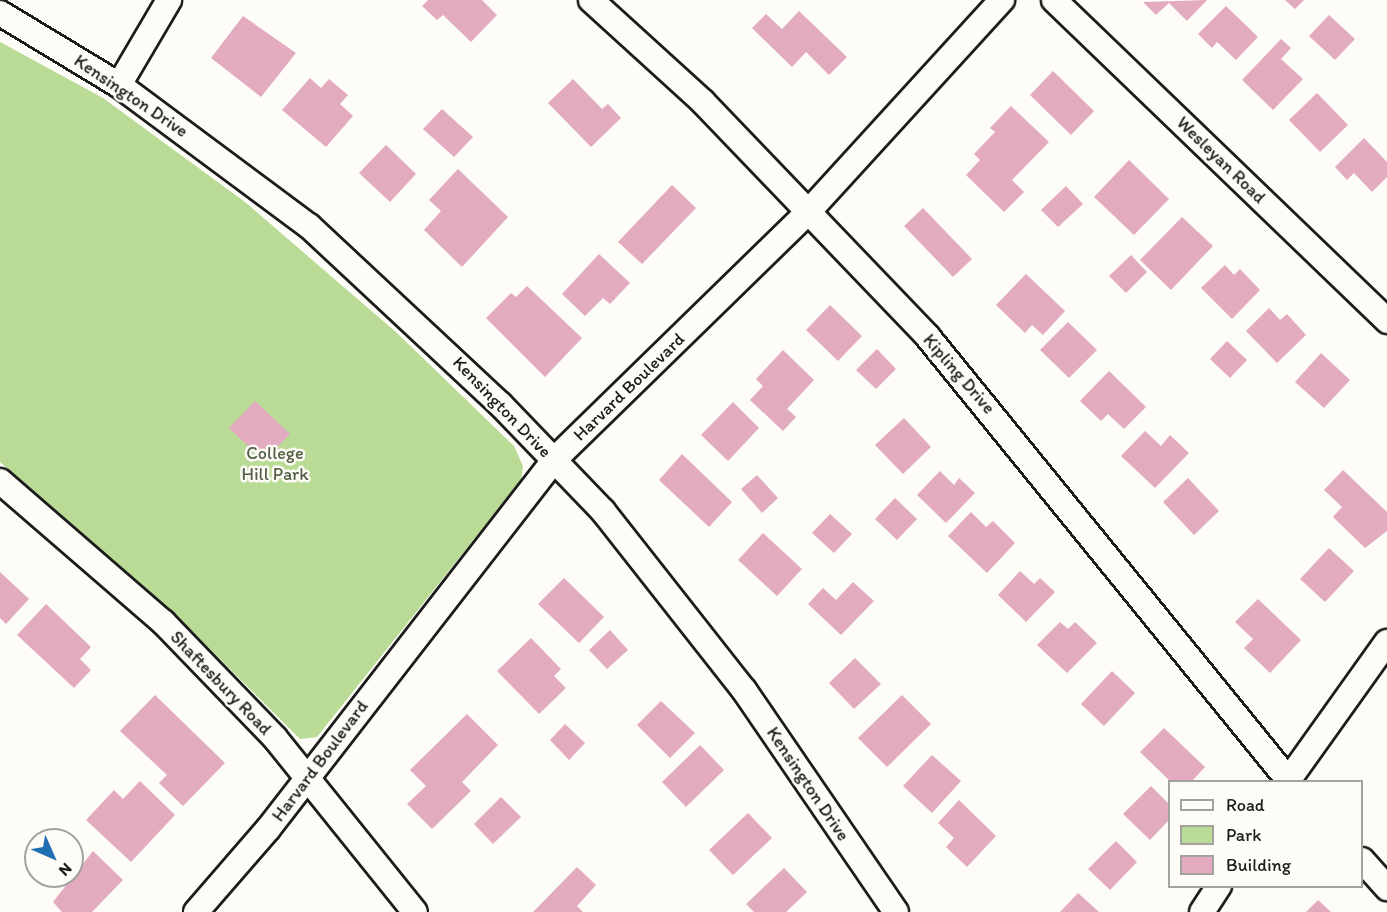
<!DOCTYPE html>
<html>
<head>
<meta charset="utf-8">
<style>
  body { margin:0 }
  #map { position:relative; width:1387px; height:912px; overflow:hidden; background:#fdfcf7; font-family:Itim,sans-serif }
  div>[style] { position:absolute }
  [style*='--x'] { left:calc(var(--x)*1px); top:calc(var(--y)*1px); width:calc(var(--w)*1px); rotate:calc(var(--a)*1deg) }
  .green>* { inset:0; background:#b9db95 }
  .building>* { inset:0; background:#e3abc0 }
  .roads { filter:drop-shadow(2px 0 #1c1c1c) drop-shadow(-2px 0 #1c1c1c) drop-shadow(0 2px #1c1c1c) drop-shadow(0 -2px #1c1c1c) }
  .minor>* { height:24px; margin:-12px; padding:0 12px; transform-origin:12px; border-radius:12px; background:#fdfcf7 }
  span { translate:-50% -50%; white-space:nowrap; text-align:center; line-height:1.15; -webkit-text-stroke:5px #fdfcf7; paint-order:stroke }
  .street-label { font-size:18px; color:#1c1c1c }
  .park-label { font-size:18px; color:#535f46 }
  .legend { position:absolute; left:1168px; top:780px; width:195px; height:108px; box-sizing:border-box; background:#fdfcf7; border:2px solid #a3a29f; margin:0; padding:8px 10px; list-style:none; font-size:18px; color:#1c1c1c }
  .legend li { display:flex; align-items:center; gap:12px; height:30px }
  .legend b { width:30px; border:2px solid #a3a29f }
  .north { position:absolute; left:24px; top:828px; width:60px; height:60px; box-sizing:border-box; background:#fdfcf7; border:2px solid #a3a29f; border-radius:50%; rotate:135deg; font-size:16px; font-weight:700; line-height:24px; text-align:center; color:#1c1c1c }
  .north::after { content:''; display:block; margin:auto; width:21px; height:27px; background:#1f6fb2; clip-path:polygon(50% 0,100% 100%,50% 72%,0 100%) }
</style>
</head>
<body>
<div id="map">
  <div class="green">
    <div style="clip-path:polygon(0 42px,103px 98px,245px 202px,397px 333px,514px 446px,523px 466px,521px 480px,317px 737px,300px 739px,192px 631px,0 462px)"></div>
  </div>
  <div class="building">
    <div style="clip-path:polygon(428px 0,482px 0,497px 15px,471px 42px,443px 15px,437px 20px,422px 6px)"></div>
    <div style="clip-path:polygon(1207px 0,1187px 21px,1169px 3px,1156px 15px,1143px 2px)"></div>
    <div style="clip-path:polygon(1285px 0,1304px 0,1295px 9px)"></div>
    <div style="clip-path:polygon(1226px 6px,1258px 37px,1236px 60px,1217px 42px,1212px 48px,1198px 34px)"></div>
    <div style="clip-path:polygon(799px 11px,847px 57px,829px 75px,806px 52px,792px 67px,752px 28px,766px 14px,782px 29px)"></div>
    <div style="clip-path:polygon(1329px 15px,1355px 39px,1335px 60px,1309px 36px)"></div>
    <div style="clip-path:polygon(243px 16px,296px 53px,261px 97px,211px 58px)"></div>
    <div style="clip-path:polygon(1281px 39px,1291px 48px,1281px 59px,1303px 79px,1273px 110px,1242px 80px)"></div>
    <div style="clip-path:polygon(1053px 71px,1094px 111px,1071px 135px,1030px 95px)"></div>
    <div style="clip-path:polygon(310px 78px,321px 88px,329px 79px,348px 95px,340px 104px,353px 116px,326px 147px,282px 110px)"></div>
    <div style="clip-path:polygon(573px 79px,602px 109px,608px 104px,621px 118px,591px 147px,548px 103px)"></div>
    <div style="clip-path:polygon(1317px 93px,1348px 125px,1320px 152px,1289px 120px)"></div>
    <div style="clip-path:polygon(1011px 106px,1049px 142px,1012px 180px,1024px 192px,1004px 212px,966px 175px,980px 160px,974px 154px,995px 132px,990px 128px)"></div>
    <div style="clip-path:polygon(442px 109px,473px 137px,454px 157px,423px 129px)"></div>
    <div style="clip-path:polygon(1364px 138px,1387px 162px,1387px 177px,1372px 192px,1354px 173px,1347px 180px,1335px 167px)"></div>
    <div style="clip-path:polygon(386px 145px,416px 174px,390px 202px,359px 173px)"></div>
    <div style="clip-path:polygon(1129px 160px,1169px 199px,1134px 235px,1094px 197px)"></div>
    <div style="clip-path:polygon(458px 169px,508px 217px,462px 267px,424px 230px,441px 211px,429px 200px)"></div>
    <div style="clip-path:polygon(672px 185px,696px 208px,642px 264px,618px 242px)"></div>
    <div style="clip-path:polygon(1066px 186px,1083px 204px,1058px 227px,1041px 210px)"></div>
    <div style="clip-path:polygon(923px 208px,972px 259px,953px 277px,904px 226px)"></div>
    <div style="clip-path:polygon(1182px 217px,1213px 246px,1171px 290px,1140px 260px)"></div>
    <div style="clip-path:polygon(599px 254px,630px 283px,610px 304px,603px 298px,585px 316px,562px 294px)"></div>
    <div style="clip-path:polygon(1131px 255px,1147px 272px,1126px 293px,1109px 276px)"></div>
    <div style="clip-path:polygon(1225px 265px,1234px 275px,1240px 269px,1260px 290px,1232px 319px,1201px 288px)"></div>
    <div style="clip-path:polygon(1026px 274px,1065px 311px,1043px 335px,1032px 325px,1025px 333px,996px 305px)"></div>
    <div style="clip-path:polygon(527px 286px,582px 338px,545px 377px,486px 318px,511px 293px,516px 297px)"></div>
    <div style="clip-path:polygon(830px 305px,862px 336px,838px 361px,806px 330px)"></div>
    <div style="clip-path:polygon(1269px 308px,1280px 320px,1287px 314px,1306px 335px,1277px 363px,1246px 331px)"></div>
    <div style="clip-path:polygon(1068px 322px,1097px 350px,1069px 378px,1040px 350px)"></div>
    <div style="clip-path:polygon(1227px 341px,1247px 360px,1230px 378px,1210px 359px)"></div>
    <div style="clip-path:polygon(877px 349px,896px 369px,876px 389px,856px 370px)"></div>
    <div style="clip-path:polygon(783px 350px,814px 380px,787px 409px,796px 417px,783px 431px,750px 400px,763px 386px,756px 379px)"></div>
    <div style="clip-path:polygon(1321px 353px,1350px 380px,1324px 408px,1295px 382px)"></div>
    <div style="clip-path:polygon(1109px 371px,1146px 407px,1124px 429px,1108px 414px,1101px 421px,1080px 401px)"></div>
    <div style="clip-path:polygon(255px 401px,290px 434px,264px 461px,229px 428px)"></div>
    <div style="clip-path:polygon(733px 402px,759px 428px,728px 461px,701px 435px)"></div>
    <div style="clip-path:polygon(904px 418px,931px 447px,903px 474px,875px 445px)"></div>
    <div style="clip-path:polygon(1145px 431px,1161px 446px,1170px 435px,1189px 453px,1155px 488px,1121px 456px)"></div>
    <div style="clip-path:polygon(682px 454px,732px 502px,709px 527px,659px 480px)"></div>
    <div style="clip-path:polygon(1343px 470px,1387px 512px,1387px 531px,1365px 548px,1333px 517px,1342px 507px,1324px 490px)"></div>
    <div style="clip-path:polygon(940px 471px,954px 485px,959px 478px,975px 493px,946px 523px,917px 495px)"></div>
    <div style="clip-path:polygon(757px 475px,778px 498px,762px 513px,741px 489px)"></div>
    <div style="clip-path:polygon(1188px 478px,1219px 511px,1194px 535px,1163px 502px)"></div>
    <div style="clip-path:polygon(895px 498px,917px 519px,897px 540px,875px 519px)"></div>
    <div style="clip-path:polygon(971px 512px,986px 527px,993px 521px,1015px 543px,987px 573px,948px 536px)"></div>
    <div style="clip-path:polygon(830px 514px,852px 534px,834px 553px,812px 533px)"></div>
    <div style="clip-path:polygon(763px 533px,802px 569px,777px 596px,738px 560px)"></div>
    <div style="clip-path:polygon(1329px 548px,1354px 571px,1325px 602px,1300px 579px)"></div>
    <div style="clip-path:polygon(1020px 571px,1034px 584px,1040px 578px,1055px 592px,1026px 622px,998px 595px)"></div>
    <div style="clip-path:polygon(0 572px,29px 599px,6px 624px,0 618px)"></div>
    <div style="clip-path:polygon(564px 578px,604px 617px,579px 643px,538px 604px)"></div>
    <div style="clip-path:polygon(853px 582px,874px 601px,841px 635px,808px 604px,823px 588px,836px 600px)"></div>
    <div style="clip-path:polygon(1258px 599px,1301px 640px,1270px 673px,1244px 648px,1253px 639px,1235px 622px)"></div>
    <div style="clip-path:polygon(46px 604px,91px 647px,80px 659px,91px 670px,74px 688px,17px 635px)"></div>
    <div style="clip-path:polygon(1060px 622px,1068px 629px,1075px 622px,1097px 643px,1067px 673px,1037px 645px)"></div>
    <div style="clip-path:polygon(610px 630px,628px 650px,607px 669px,589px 650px)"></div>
    <div style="clip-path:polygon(531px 638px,561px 669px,554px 676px,566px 688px,539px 714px,497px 671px)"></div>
    <div style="clip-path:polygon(855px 658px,881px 684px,854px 709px,829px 683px)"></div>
    <div style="clip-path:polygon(1112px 671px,1135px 693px,1104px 726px,1081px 704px)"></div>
    <div style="clip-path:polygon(155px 695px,225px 763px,183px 806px,159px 783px,167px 775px,120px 731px)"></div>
    <div style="clip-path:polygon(902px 695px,931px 724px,887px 767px,858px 738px)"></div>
    <div style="clip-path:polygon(661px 701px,695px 733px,670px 758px,637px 725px)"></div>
    <div style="clip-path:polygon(467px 714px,498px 745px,462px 782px,471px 791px,432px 829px,407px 804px,426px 786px,410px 770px)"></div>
    <div style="clip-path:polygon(565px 724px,585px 743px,569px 760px,550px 740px)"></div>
    <div style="clip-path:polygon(1164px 728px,1205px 767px,1191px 782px,1171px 782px,1140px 752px)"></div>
    <div style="clip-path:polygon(700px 745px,724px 770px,686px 807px,662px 782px)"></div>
    <div style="clip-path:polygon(932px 755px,961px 781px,932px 813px,903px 786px)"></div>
    <div style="clip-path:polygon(140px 781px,175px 815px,131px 862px,86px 820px,114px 790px,123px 799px)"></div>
    <div style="clip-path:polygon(1151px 786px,1170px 805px,1170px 819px,1150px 840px,1123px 814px)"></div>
    <div style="clip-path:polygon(501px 797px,521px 817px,493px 844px,474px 824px)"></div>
    <div style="clip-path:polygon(959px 800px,996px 836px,967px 867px,946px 847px,954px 838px,938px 823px)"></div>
    <div style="clip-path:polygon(748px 813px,772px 838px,733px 875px,709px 850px)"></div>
    <div style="clip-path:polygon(1116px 841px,1137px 862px,1110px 890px,1088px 869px)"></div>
    <div style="clip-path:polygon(93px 851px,123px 880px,92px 912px,62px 912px,53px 902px)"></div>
    <div style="clip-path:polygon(577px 867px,596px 885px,577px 906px,583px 912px,533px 912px)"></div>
    <div style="clip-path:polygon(784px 868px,807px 892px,786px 912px,754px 912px,746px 904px)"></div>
    <div style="clip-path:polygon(1078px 893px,1099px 912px,1060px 912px)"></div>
    <div style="clip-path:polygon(1318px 900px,1331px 912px,1306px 912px)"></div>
  </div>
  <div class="roads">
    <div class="minor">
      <div style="--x:591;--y:0;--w:151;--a:42.3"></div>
      <div style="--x:703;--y:102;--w:325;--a:46.2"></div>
      <div style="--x:928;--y:337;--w:574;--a:50.87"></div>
      <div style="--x:1054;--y:0;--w:463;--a:43.9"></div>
      <div style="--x:0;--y:13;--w:139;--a:31.2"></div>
      <div style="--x:119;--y:85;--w:237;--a:36.6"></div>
      <div style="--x:309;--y:226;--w:261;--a:43"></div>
      <div style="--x:500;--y:404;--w:149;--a:46.1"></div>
      <div style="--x:603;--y:511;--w:228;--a:51.8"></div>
      <div style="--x:744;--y:690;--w:269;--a:55.6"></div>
      <div style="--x:119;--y:85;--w:99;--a:-59.5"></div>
      <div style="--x:0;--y:481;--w:216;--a:40.9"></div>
      <div style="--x:163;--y:622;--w:161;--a:46"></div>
      <div style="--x:275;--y:738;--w:223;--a:51.2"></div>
      <div style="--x:1287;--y:782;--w:172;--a:-54.5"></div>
      <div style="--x:1362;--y:860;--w:38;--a:48"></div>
      <div style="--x:196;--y:912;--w:110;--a:-49.1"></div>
      <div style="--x:268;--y:829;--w:467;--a:-52.2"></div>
      <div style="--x:554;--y:460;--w:358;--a:-44.3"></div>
      <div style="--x:810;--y:210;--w:285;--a:-47.6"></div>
      <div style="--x:1202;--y:912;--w:31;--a:-57"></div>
    </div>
  </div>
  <div class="street-label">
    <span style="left:131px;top:96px;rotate:34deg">Kensington Drive</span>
    <span style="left:1221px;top:160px;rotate:44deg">Wesleyan Road</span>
    <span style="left:959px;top:374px;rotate:49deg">Kipling Drive</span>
    <span style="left:629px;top:387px;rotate:-44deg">Harvard Boulevard</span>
    <span style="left:502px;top:407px;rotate:46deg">Kensington Drive</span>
    <span style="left:221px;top:683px;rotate:46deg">Shaftesbury Road</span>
    <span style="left:320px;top:761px;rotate:-53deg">Harvard Boulevard</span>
    <span style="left:808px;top:784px;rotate:56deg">Kensington Drive</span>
  </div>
  <div class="park-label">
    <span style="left:275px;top:464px">College<br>Hill Park</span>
  </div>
  <ul class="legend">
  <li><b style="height:8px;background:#fdfcf7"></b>Road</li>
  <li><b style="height:16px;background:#b9db95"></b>Park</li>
  <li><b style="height:16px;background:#e3abc0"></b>Building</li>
  </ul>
  <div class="north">N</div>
</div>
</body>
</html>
